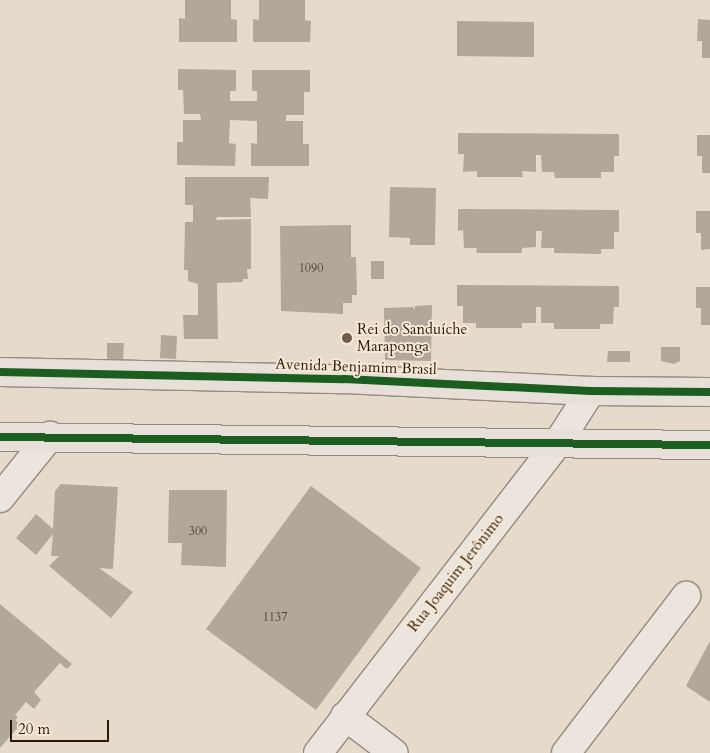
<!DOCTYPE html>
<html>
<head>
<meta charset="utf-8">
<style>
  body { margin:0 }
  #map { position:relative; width:710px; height:753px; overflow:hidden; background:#e6dbcb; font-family:Cardo,serif }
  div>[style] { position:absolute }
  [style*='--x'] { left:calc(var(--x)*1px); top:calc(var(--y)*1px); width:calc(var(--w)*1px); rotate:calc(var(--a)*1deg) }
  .building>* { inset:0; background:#b1a79b }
  .roads { filter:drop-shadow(1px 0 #948b7f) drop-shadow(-1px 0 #948b7f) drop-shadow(0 1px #948b7f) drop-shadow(0 -1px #948b7f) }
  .minor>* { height:28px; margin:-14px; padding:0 14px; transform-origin:14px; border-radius:14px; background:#ebe5dd }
  .major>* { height:28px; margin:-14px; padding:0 14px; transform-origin:14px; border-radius:14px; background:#e7e0d8 }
  .cycleway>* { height:8px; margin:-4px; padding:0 4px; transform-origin:4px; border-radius:4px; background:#1b5e20 }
  .dots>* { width:14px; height:14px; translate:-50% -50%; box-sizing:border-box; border:2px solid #f6e8d6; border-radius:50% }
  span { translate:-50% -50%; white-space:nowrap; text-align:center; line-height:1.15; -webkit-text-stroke:4px #f6e8d6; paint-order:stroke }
  .number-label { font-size:12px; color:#503c29 }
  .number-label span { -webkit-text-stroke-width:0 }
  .poi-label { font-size:15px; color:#2f1803 }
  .left { translate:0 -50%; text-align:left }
  .street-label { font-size:15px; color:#2f1803 }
  .scale { position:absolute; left:10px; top:720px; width:99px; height:22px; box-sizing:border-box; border:2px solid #2f1803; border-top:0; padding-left:6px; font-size:15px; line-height:18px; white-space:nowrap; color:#2f1803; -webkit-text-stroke:4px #f6e8d6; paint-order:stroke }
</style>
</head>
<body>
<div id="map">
  <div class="building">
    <div style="clip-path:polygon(185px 0,231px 0,231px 19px,237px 20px,237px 42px,179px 42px,179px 18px,185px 19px)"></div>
    <div style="clip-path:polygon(259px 0,305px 0,305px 20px,311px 21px,310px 42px,253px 42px,253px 19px,259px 20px)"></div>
    <div style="clip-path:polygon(698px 19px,710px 20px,710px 58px,702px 58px,702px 41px,697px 41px)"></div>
    <div style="clip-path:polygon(457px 21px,534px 22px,534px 57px,457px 56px)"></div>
    <div style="clip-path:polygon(178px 69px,236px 70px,236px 91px,230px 91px,230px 101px,257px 101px,257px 91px,252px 91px,252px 70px,310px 70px,310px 92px,304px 92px,304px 115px,286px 115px,286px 121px,303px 121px,303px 144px,309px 144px,309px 166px,251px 166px,251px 143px,257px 144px,257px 121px,230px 120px,229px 143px,236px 144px,235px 166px,177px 165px,177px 142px,183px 142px,183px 120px,201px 120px,200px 114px,184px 114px,183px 90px,178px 90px)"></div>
    <div style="clip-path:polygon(458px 133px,619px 134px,619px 156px,614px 156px,614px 172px,601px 172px,601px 178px,555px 178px,554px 172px,542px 172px,541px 155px,536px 155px,536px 172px,522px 171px,523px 177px,477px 177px,477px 171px,463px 172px,464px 154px,458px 154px)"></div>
    <div style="clip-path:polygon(697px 135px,710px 135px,710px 173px,702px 173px,702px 156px,697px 156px)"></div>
    <div style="clip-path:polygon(185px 177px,269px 177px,268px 199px,250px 198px,251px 217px,217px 217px,216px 220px,251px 219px,251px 269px,247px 269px,248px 279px,243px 279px,243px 282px,217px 283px,218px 339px,184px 339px,183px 315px,198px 315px,198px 284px,188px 281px,188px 270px,184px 270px,185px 222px,193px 222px,193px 205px,185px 205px)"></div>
    <div style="clip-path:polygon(390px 187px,436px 188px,435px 245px,410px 245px,410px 238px,389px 237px)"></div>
    <div style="clip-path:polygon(458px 209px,619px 210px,619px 232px,614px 232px,614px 249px,601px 249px,601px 254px,554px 253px,554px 248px,541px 248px,542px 231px,536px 231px,536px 247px,522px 248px,522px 253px,476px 253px,477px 248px,464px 248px,463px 230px,458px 231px)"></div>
    <div style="clip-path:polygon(696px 211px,710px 211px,710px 249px,701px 250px,701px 233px,696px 233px)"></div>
    <div style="clip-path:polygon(351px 225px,351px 257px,356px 257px,357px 295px,352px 295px,352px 303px,343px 303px,343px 314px,281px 311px,280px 226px)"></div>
    <div style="clip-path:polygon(371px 261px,384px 261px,384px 279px,371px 279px)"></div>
    <div style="clip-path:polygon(457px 285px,619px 286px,619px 307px,614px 307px,613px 324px,600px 324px,600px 329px,554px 329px,554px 323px,541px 323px,541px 307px,536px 307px,536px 323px,522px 323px,522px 328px,476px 328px,476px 323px,463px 323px,463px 306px,457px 306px)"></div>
    <div style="clip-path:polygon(696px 287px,710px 287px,710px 325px,701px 325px,701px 308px,696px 308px)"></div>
    <div style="clip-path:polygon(432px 305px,431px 361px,385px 360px,384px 308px,413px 307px,415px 310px,415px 306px)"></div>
    <div style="clip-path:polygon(161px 335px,177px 336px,176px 359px,160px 358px)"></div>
    <div style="clip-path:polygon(107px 343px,124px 343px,123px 359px,107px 359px)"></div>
    <div style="clip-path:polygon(661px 347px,680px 347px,680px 361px,674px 364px,661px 361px)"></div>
    <div style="clip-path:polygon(608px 351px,630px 351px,630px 362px,607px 362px)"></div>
    <div style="clip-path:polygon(61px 484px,118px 487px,113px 569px,99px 568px,133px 592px,111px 618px,49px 566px,59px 556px,51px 556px,53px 534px,36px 555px,16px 538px,36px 514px,53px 529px,55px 491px)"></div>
    <div style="clip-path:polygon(311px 486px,421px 568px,316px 710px,206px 629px)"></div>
    <div style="clip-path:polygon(169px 490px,227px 490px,226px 567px,181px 565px,182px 543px,168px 543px)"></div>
    <div style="clip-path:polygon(0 604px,72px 664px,67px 669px,60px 663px,34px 692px,41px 700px,34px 709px,26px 702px,15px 715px,18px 717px,15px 720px,20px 725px,0 748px)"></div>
    <div style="clip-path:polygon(710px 641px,710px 702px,686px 686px)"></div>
  </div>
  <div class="roads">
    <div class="minor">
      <div style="--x:0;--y:498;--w:80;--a:-51.1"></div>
      <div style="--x:345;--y:716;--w:61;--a:37.1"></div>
      <div style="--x:318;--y:753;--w:391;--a:-52.3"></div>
      <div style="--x:557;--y:444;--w:63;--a:-57.3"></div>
      <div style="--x:566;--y:753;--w:198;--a:-52.6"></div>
    </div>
    <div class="major">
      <div style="--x:0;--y:372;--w:344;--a:1.2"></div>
      <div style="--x:344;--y:379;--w:247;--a:2.8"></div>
      <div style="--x:591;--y:391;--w:119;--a:0.5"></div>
      <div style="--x:0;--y:437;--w:710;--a:0.65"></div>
    </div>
  </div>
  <div class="cycleway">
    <div style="--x:0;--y:372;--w:344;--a:1.2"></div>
    <div style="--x:344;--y:379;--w:247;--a:2.8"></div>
    <div style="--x:591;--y:391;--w:119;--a:0.5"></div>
    <div style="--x:0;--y:437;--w:710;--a:0.65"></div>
  </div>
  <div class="dots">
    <div style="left:347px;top:338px;background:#6f5c49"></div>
  </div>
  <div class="number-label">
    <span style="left:311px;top:269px">1090</span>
    <span style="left:198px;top:532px">300</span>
    <span style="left:275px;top:618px">1137</span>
  </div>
  <div class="poi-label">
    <span class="left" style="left:357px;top:338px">Rei do Sanduíche<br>Maraponga</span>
  </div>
  <div class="street-label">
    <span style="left:356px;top:367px;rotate:2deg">Avenida Benjamim Brasil</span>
    <span style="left:456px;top:573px;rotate:-52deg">Rua Joaquim Jerônimo</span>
  </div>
  <div class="scale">20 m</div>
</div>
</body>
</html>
